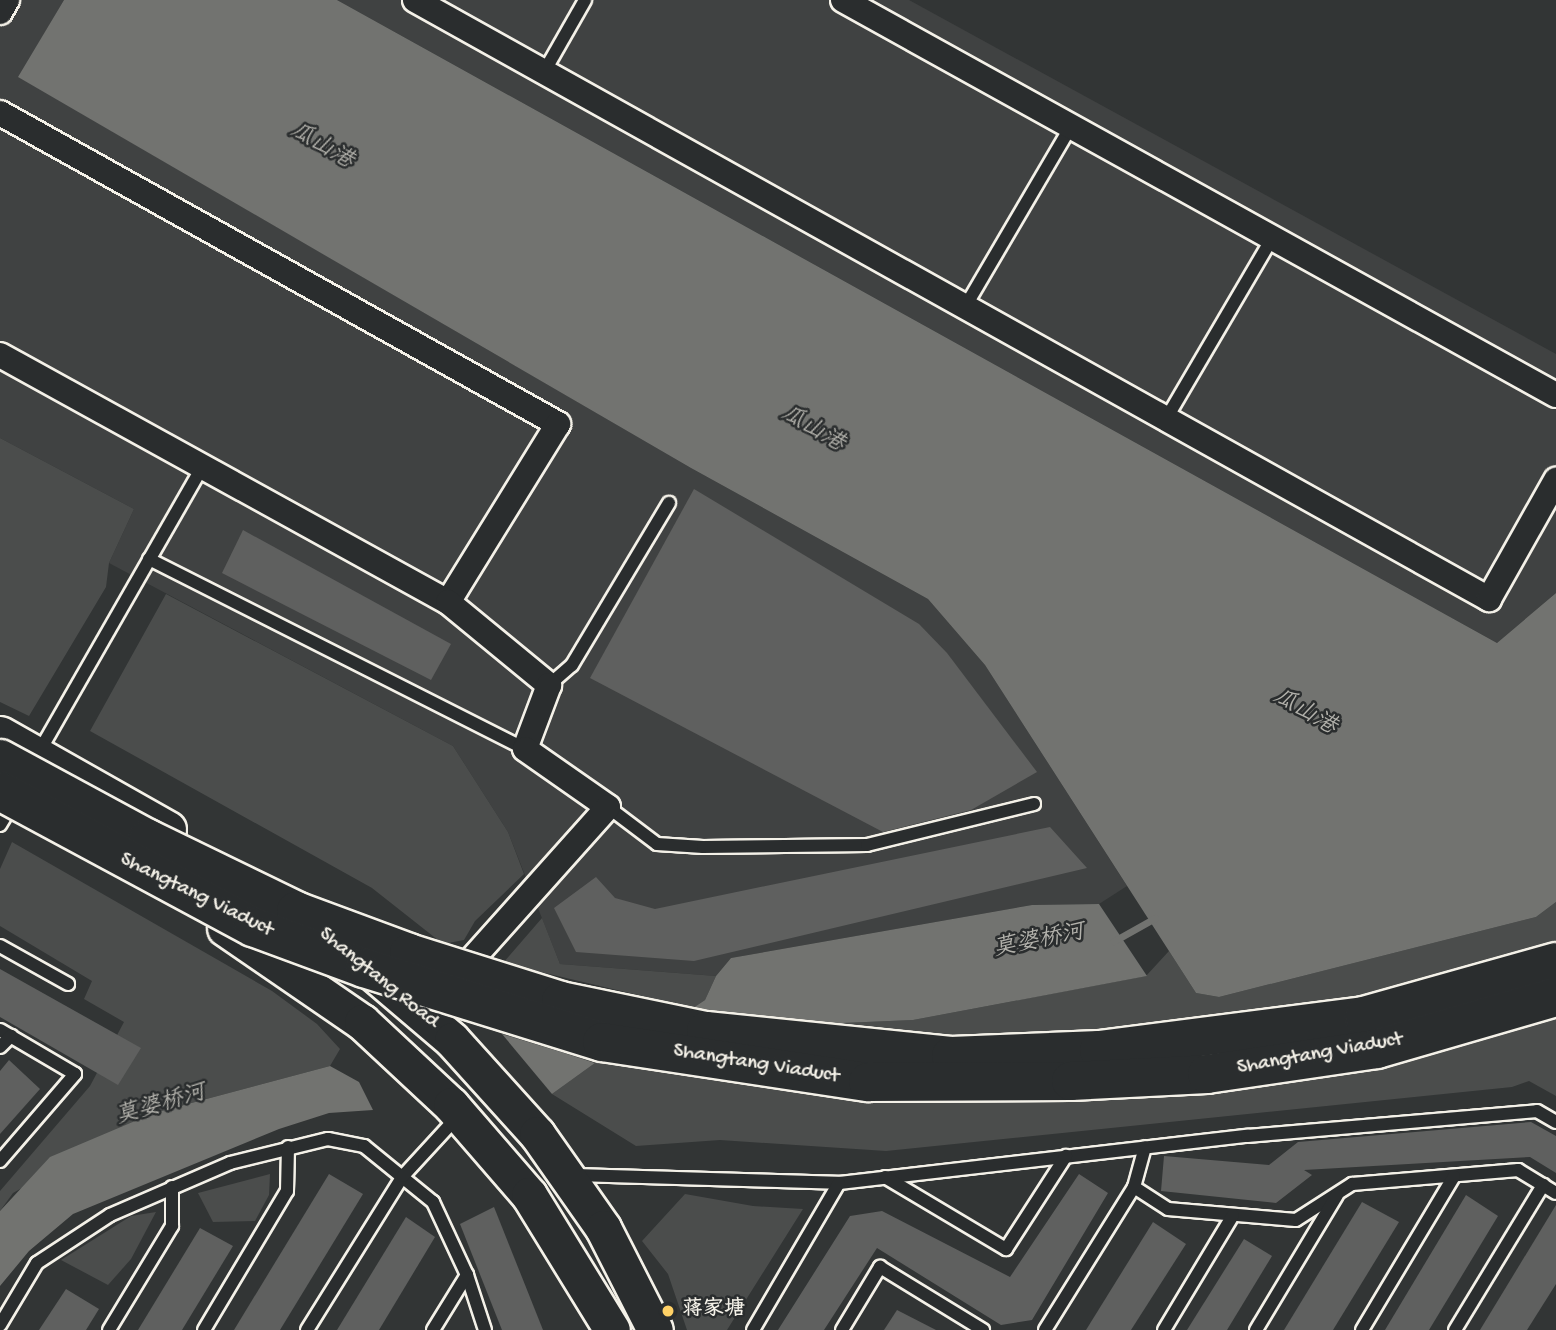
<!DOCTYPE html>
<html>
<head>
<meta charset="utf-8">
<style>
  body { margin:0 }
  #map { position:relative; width:1556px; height:1330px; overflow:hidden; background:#323535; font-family:"Gochi Hand","LXGW WenKai TC",sans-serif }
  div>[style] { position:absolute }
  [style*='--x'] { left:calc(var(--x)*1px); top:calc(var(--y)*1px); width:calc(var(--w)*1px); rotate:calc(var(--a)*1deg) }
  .built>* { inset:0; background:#404242 }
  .green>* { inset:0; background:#4b4d4c }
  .water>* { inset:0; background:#727370 }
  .stream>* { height:7px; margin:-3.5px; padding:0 3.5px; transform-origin:3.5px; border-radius:3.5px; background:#727370 }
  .building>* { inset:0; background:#5f605f }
  .roads { filter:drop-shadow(2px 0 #f4f1e8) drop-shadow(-2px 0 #f4f1e8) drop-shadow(0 2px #f4f1e8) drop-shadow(0 -2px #f4f1e8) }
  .service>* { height:12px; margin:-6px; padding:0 6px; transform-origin:6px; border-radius:6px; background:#2a2d2e }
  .minor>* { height:24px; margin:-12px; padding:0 12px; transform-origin:12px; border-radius:12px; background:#2a2d2e }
  .secondary>* { height:35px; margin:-17.5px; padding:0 17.5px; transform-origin:17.5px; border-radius:17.5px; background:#2a2d2e }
  .bridges { filter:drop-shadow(2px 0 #f4f1e8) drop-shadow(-2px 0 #f4f1e8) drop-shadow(0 2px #f4f1e8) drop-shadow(0 -2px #f4f1e8) }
  .trunk-bridge>* { height:38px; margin:-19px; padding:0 19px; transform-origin:19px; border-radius:19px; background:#2a2d2e }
  .dots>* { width:19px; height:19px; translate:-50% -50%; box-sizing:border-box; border:4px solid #2a2d2e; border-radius:50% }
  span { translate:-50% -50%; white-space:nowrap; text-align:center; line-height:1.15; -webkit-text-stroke:5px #2a2d2e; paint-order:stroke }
  .street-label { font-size:21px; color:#f4f1e8 }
  .poi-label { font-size:21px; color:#f4f1e8; font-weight:700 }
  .left { translate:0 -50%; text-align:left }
  .water-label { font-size:23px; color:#b3b2ac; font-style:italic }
</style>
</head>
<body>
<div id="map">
  <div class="built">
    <div style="clip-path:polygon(0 0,64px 0,19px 77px,691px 468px,928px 599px,985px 665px,1127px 886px,1099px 904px,1032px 905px,731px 958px,716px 976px,560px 964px,508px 832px,453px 746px,109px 563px,134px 509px,0 438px)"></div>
    <div style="clip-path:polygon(337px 0,909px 0,1556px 354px,1556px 593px,1497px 643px)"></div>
  </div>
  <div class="green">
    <div style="clip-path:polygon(0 438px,134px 509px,109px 563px,106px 587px,29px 716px,0 702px)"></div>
    <div style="clip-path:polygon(166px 594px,453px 746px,508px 832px,524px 874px,475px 921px,464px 940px,443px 944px,372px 888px,90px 731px)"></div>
    <div style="clip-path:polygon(12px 842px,272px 991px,317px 1024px,340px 1049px,330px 1066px,154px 1113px,13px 1193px,0 1211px,0 1191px,90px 1086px,124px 1022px,84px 999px,92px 981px,0 926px,0 869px)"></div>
    <div style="clip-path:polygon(1556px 902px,1556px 1096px,1529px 1081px,1512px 1087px,886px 1151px,720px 1140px,636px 1146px,552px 1094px,595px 1063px,819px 1024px,913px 1020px,1146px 976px,1169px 951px,1196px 993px,1219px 997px,1536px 917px)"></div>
    <div style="clip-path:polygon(542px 918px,560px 964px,716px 976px,705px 1000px,693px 1008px,503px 963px)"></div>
    <div style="clip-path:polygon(270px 1174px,269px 1195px,255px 1221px,213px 1222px,198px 1193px)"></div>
    <div style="clip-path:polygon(685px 1194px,753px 1206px,803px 1209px,727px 1330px,687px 1330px,668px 1274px,642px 1241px)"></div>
    <div style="clip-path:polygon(156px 1212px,131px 1259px,108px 1285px,61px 1260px,131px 1216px)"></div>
  </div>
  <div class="water">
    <div style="clip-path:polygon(64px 0,337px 0,1497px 643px,1556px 593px,1556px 902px,1536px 917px,1219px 997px,1196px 993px,985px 665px,928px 599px,691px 468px,18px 77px)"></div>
    <div style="clip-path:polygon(1099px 904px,1147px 976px,913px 1020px,819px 1024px,693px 1008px,705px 1000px,716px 976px,731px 958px,1032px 905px)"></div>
    <div style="clip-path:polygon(502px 1034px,561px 1052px,595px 1063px,552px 1094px)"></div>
    <div style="clip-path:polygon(330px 1066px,359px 1082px,373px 1110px,329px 1113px,279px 1129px,73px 1214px,29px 1251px,0 1286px,0 1211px,50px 1157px,154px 1113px)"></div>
  </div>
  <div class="stream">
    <div style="--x:1114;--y:941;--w:47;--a:-29.3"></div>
  </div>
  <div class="building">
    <div style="clip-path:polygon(694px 489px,919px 624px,947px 653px,1037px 772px,971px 810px,883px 832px,590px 678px)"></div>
    <div style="clip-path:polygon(243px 530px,451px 644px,431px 680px,222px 573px)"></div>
    <div style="clip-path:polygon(1050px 827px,1087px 868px,694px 961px,576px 952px,554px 908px,596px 877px,615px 898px,655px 909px)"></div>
    <div style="clip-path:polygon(0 969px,141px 1048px,118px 1085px,0 1017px)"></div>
    <div style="clip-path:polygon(9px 1060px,40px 1089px,0 1134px,0 1071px)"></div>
    <div style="clip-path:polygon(1531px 1122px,1556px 1136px,1556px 1173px,1530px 1157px,1304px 1170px,1312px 1175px,1276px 1203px,1161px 1191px,1164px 1156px,1269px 1165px,1298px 1142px)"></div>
    <div style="clip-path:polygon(329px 1174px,363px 1194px,280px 1330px,234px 1330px)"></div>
    <div style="clip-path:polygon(1079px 1174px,1108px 1193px,1032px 1320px,1001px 1325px,877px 1248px,824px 1330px,778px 1330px,850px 1216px,882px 1211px,1010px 1277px)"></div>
    <div style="clip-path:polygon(1466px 1195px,1498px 1216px,1429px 1330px,1385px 1330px)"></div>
    <div style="clip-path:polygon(1362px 1202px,1399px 1222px,1333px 1330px,1284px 1330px)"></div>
    <div style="clip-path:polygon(1556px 1205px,1556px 1284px,1527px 1330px,1480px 1330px)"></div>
    <div style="clip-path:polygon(494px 1207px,543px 1330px,502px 1330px,460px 1224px)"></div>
    <div style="clip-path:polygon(406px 1217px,435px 1237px,379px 1330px,337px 1330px)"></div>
    <div style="clip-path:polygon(1153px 1222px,1186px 1244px,1131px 1330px,1086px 1330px)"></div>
    <div style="clip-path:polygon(200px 1228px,233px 1246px,182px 1330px,138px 1330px)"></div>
    <div style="clip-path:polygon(1244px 1239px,1272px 1256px,1227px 1330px,1187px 1330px)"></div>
    <div style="clip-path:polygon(66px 1289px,99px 1309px,86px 1330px,39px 1330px)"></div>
    <div style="clip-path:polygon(897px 1310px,936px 1330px,884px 1330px)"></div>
  </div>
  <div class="roads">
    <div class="service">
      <div style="--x:544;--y:72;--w:83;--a:-60.3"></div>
      <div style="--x:965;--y:307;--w:210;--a:-59.6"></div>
      <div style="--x:1166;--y:419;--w:210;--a:-59.6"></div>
      <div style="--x:149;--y:559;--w:421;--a:26.8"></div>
      <div style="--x:549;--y:685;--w:30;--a:-41"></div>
      <div style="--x:572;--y:665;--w:189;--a:-59.1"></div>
      <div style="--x:39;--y:752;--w:328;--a:-60.2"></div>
      <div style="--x:608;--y:807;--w:61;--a:37.1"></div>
      <div style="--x:657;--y:844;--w:46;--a:3.7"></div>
      <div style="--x:703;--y:847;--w:164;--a:-0.7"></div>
      <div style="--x:867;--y:845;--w:172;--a:-13.8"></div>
      <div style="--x:0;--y:825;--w:23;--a:-59"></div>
      <div style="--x:0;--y:946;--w:78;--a:29.2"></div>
      <div style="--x:0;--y:1030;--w:87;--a:30.4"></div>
      <div style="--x:75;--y:1074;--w:115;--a:130.8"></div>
      <div style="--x:0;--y:1047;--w:16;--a:-45"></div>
      <div style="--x:573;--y:1175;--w:266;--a:1.7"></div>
      <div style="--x:839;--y:1183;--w:411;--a:-6.6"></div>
      <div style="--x:1247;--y:1136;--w:291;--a:-4.9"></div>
      <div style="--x:1537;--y:1111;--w:22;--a:30"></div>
      <div style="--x:885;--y:1177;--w:141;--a:30.8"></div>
      <div style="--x:1006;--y:1249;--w:111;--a:-57.2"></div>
      <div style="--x:1134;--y:1187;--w:40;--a:32.9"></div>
      <div style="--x:1168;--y:1209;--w:128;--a:4.9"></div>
      <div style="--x:1296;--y:1220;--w:67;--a:-32.7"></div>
      <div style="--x:1352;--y:1184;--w:167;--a:-4.8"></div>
      <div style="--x:1518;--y:1170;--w:44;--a:31.2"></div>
      <div style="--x:0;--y:1325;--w:72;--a:-59.2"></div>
      <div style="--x:37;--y:1263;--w:87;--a:-33.3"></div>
      <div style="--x:110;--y:1215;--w:131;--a:-23.4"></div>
      <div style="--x:230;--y:1163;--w:101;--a:-13.8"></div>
      <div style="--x:328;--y:1139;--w:37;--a:11"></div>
      <div style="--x:364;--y:1146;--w:89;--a:39.1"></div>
      <div style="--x:433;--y:1202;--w:81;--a:65"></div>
      <div style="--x:467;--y:1275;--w:58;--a:71.9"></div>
      <div style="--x:109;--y:1330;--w:122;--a:-58.8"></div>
      <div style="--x:172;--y:1226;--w:39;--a:-90"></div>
      <div style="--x:204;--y:1330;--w:162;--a:-59.2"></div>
      <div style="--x:287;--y:1191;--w:44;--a:-88.7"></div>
      <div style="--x:307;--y:1330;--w:181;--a:-58.1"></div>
      <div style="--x:403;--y:1176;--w:83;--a:-47.4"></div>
      <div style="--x:433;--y:1330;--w:65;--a:-58.3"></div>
      <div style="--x:753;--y:1330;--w:170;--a:-59.7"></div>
      <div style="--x:842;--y:1330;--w:74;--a:-58.9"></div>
      <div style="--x:880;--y:1267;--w:121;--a:31.5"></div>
      <div style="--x:1045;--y:1330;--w:168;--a:-58.1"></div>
      <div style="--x:1134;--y:1187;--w:41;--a:-74.6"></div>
      <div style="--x:1164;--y:1330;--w:134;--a:-59"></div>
      <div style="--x:1256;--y:1330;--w:157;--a:-59"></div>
      <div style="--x:1362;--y:1330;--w:179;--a:-59.1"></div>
      <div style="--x:1455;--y:1330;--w:170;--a:-58.7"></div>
    </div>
    <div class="minor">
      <div style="--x:415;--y:0;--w:1230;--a:29.15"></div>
      <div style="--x:1489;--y:599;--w:137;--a:-60.6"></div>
      <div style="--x:843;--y:0;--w:815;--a:28.99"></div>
      <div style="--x:0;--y:12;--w:14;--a:-60"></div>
      <div style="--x:0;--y:113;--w:639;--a:29.13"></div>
      <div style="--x:558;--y:424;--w:209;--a:121.7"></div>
      <div style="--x:0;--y:355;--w:512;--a:28.87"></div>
      <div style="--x:448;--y:602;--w:131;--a:39.4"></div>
      <div style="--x:549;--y:685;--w:68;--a:110.6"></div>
      <div style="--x:525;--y:749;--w:101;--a:34.9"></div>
      <div style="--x:608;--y:807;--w:231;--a:131.8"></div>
    </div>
    <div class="secondary">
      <div style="--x:0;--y:734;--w:193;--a:29.5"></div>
      <div style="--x:225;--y:928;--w:166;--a:34.5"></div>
      <div style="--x:362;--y:1022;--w:122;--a:43"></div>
      <div style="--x:451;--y:1105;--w:119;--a:49.1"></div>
      <div style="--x:529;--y:1195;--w:158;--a:58.4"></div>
      <div style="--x:371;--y:971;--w:106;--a:40.4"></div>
      <div style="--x:452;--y:1040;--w:127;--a:47.9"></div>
      <div style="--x:537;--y:1134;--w:115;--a:54.9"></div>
      <div style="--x:603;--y:1228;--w:114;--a:63"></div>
    </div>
  </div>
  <div class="bridges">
    <div class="trunk-bridge">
      <div style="--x:0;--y:759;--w:168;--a:28.4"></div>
      <div style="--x:148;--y:839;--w:165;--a:25.9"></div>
      <div style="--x:296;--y:911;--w:121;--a:20.4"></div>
      <div style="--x:409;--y:953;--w:159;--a:17.5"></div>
      <div style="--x:561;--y:1001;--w:148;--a:11.7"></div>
      <div style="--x:706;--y:1031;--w:246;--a:5.8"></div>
      <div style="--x:951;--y:1056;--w:148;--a:-2.3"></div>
      <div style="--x:1099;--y:1050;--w:267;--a:-7.3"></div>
      <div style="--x:1364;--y:1016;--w:199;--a:-15.7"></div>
      <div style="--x:0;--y:791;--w:287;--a:28.3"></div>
      <div style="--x:253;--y:927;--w:118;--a:20.3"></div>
      <div style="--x:364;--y:968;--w:249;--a:17.3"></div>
      <div style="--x:602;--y:1042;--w:269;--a:8.6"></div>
      <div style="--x:868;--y:1082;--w:203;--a:-0.3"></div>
      <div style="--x:1071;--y:1081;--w:136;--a:-2.9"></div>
      <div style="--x:1207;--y:1074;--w:172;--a:-8.4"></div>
      <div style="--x:1377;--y:1049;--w:186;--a:-16.2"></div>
    </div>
  </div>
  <div class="dots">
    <div style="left:668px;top:1311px;background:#ffd166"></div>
  </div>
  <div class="street-label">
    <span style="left:196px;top:896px;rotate:26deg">Shangtang Viaduct</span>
    <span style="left:378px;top:979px;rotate:39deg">Shangtang Road</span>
    <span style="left:1320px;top:1055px;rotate:-10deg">Shangtang Viaduct</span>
    <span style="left:756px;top:1065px;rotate:9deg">Shangtang Viaduct</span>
  </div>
  <div class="poi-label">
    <span class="left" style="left:682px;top:1311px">蒋家塘</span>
  </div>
  <div class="water-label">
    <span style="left:321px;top:147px;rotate:30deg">瓜山港</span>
    <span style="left:812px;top:430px;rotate:30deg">瓜山港</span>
    <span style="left:1304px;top:713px;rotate:30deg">瓜山港</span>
    <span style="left:1039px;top:942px;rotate:-11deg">莫婆桥河</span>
    <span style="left:161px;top:1106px;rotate:-16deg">莫婆桥河</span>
  </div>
</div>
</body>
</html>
